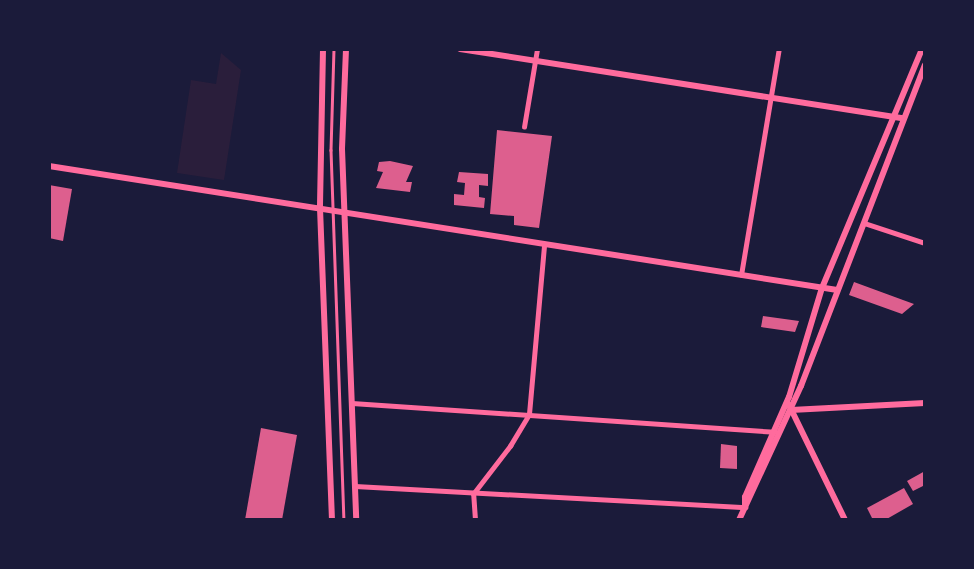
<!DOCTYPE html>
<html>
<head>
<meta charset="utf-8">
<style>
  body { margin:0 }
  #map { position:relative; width:974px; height:569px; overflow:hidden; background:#1b1b3a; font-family:"Varela Round",sans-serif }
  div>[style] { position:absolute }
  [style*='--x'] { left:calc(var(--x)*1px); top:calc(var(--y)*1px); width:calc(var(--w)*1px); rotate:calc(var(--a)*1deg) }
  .green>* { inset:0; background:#2a1e3b }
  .building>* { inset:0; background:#dd5f8e }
  .service>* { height:2.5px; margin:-1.25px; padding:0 1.25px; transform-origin:1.25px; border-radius:1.25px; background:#ff6b9d }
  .minor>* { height:4.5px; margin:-2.25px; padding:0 2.25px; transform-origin:2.25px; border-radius:2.25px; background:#ff6b9d }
  .tertiary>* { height:6px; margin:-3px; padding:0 3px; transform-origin:3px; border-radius:3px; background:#ff6b9d }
  .secondary>* { height:6px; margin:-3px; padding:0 3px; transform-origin:3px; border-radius:3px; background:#ff6b9d }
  span { translate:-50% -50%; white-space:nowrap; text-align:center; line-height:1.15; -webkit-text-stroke:5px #1b1b3a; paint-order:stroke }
  .frame { position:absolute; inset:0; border:51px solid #1b1b3a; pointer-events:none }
</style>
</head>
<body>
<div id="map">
  <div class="green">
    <div style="clip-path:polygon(221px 53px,241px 70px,224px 180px,177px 173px,191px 80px,216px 84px)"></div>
  </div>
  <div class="building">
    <div style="clip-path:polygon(497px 130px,552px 136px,539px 228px,514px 225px,514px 216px,490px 214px)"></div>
    <div style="clip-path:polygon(390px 161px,413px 166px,406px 182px,412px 182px,410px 192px,376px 188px,383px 172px,377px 171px,379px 162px)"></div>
    <div style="clip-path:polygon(459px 172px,488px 174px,488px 186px,479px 185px,479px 197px,485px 198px,484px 208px,454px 205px,454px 194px,464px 195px,465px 183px,457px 182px)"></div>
    <div style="clip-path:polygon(49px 185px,72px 189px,63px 241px,49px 238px)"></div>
    <div style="clip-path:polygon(854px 282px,903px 300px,914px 304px,902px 314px,849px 295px)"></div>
    <div style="clip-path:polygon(763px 316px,799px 321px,795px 332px,761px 327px)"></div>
    <div style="clip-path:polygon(261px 428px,297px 435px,282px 520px,245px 520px)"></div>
    <div style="clip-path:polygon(721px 444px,737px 446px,737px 469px,720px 468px)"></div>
    <div style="clip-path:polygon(925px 471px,925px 485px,913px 491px,907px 481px)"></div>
    <div style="clip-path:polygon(904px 488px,913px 504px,885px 520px,873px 520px,867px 508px)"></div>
  </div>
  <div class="service">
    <div style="--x:334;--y:49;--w:101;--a:91.7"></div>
    <div style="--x:331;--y:150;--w:370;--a:88"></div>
  </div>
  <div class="minor">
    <div style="--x:524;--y:127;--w:79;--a:-80.5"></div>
    <div style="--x:864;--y:223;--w:61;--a:18.1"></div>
    <div style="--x:741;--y:275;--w:229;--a:-80.5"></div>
    <div style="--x:352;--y:403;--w:423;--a:3.9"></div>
    <div style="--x:355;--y:486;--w:391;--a:3.1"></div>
    <div style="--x:475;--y:520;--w:26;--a:-94"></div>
    <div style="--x:473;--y:494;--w:61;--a:-52.4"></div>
    <div style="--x:510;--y:446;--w:37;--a:-59"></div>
    <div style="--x:529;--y:414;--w:169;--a:-84.9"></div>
  </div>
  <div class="tertiary">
    <div style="--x:460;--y:49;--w:448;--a:8.9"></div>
    <div style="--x:49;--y:166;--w:798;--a:8.94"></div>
    <div style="--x:789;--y:405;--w:128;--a:64"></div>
    <div style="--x:791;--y:410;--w:134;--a:-3"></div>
  </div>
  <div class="secondary">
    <div style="--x:323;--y:49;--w:159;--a:91.1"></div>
    <div style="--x:320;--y:208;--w:312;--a:87.8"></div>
    <div style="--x:346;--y:49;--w:100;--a:92.3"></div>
    <div style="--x:342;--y:149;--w:371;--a:87.8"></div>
    <div style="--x:745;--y:507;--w:10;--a:-90"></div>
    <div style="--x:745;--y:497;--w:109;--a:-66.3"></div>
    <div style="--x:789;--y:397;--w:114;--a:-73.2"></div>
    <div style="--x:822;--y:288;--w:259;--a:-67.3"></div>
    <div style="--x:739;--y:520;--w:148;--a:-65.2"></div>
    <div style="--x:801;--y:386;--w:344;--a:-68.9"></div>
  </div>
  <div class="frame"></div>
</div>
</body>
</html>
